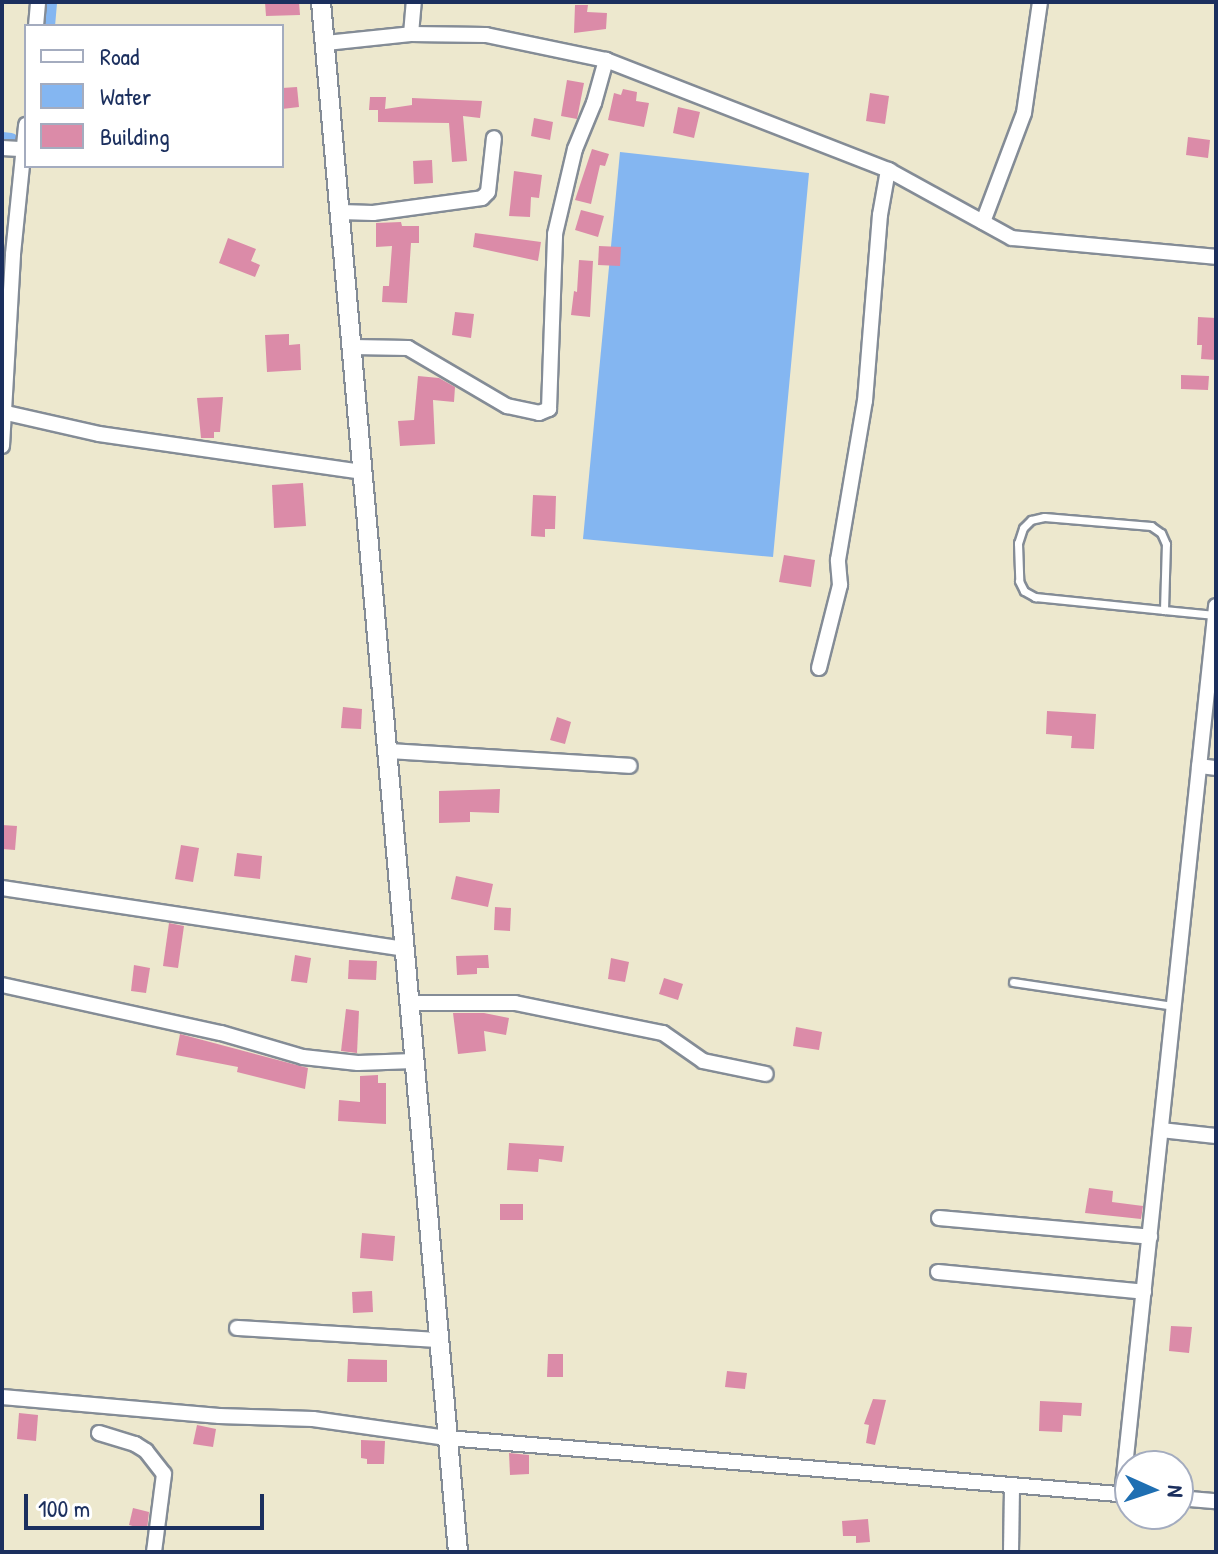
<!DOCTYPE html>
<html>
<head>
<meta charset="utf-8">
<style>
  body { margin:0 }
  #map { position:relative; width:1218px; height:1554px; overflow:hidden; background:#ede8ce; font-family:"Patrick Hand",sans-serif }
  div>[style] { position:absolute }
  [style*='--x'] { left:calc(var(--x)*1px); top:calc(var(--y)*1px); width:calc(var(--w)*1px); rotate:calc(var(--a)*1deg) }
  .water>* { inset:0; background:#84b6f1 }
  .canal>* { height:16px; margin:-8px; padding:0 8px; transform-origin:8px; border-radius:8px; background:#84b6f1 }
  .building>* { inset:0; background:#db8ba8 }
  .roads { filter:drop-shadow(2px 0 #848c96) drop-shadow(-2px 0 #848c96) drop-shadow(0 2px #848c96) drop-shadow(0 -2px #848c96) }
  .service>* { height:7px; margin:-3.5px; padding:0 3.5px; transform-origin:3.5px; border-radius:3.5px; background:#fff }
  .minor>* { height:14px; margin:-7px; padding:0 7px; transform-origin:7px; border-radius:7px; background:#fff }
  .tertiary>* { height:18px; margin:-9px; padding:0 9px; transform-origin:9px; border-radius:9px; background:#fff }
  span { translate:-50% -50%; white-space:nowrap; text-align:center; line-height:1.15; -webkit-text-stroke:6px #fff; paint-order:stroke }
  .frame { position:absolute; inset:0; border:4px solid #1b2f5e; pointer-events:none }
  .legend { position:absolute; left:24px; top:24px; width:260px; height:144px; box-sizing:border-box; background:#fff; border:2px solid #a4acbf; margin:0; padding:10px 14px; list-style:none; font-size:24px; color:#1b2f5e }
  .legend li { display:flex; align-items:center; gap:16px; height:40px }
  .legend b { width:40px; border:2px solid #a4acbf }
  .north { position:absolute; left:1114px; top:1450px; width:80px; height:80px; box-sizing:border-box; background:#fff; border:2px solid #a4acbf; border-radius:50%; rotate:93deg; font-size:22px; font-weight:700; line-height:32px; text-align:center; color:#1b2f5e }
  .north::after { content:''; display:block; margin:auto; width:28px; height:36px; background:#1f6fb2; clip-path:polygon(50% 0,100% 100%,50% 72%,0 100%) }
  .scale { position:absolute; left:24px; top:1494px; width:240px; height:36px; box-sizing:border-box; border:4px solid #1b2f5e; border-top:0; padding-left:10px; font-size:24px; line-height:28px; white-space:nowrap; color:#1b2f5e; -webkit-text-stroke:6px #fff; paint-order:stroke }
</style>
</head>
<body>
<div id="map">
  <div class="water">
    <div style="clip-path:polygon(620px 152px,809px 173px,773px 557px,583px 539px)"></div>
  </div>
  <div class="canal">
    <div style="--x:47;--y:26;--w:24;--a:-85"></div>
    <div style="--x:2;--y:140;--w:9;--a:6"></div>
  </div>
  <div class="building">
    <div style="clip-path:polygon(265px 2px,299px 2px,300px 15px,266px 16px)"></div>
    <div style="clip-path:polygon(575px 5px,588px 5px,587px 12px,607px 13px,606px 29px,574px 33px)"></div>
    <div style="clip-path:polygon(567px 80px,584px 83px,577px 119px,561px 116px)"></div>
    <div style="clip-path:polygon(297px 87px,299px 107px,282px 109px,282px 88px)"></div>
    <div style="clip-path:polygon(623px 89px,637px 92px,636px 101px,649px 103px,644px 127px,608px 120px,614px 93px,621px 95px)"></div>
    <div style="clip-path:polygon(870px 93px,889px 96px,885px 124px,866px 121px)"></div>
    <div style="clip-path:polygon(370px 97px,386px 97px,385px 109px,412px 105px,412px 98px,482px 101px,480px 118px,463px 116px,467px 161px,452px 162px,449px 123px,378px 122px,378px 110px,369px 110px)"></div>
    <div style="clip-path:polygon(678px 107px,700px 112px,694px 138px,673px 133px)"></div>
    <div style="clip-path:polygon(534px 118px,553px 122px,550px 140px,531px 136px)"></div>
    <div style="clip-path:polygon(1188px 137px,1210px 140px,1208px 158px,1186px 155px)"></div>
    <div style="clip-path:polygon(592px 149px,609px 154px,605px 166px,600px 165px,591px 204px,575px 200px)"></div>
    <div style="clip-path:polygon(432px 160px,433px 183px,414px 184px,413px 161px)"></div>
    <div style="clip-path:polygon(514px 171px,542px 175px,539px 198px,531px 197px,530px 217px,509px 216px)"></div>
    <div style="clip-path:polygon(581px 210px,604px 216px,598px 237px,575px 230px)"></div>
    <div style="clip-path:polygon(401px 222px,402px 226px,419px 226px,419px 243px,411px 243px,407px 303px,382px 302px,383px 286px,389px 286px,392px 246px,376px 247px,376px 223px)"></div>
    <div style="clip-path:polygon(475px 233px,541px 242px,538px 261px,473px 247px)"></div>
    <div style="clip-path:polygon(228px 238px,256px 249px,251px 261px,260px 265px,255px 277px,219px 263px)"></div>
    <div style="clip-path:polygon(599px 246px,621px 247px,620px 266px,598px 265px)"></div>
    <div style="clip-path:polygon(579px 260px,593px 261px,590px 317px,571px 315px,574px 291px,577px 292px)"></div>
    <div style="clip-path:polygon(455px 312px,474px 314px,471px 338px,452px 335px)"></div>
    <div style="clip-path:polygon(1198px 317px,1216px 318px,1216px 360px,1201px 359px,1202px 345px,1197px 345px)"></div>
    <div style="clip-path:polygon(289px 334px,289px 345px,300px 344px,301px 370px,267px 372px,265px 335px)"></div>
    <div style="clip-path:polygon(1181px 375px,1209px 376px,1208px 390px,1181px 389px)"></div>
    <div style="clip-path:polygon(418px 376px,439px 378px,455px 387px,454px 402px,433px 400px,435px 444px,400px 446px,398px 421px,414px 420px)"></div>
    <div style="clip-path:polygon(223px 397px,220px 432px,214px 432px,214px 438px,201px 438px,197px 398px)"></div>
    <div style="clip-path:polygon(303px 483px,306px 526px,274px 528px,272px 485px)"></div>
    <div style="clip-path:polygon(533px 495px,556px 496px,555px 529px,545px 529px,545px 537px,531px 536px)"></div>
    <div style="clip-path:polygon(784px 555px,815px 560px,811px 587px,779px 582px)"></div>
    <div style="clip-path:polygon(343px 707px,362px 709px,361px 729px,341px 728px)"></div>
    <div style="clip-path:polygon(1047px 711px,1096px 714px,1094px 749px,1071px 748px,1072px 736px,1046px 734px)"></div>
    <div style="clip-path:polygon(557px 717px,571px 722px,565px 744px,550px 740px)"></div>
    <div style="clip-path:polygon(500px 789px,499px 813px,470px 812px,470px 822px,439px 823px,439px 791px)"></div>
    <div style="clip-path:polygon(2px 825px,17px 826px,15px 850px,2px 849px)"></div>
    <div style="clip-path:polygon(181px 845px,199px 848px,193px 882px,175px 879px)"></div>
    <div style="clip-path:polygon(237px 853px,262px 856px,260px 879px,234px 876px)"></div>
    <div style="clip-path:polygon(456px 876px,493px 884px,488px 907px,451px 899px)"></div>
    <div style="clip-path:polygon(495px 907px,511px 908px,510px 931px,494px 930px)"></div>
    <div style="clip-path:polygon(169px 923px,184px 926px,178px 968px,163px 966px)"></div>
    <div style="clip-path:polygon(295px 955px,311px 958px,307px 983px,291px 981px)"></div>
    <div style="clip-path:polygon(488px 955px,489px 968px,477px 968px,477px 974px,457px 975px,456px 956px)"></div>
    <div style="clip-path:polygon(611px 958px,629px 962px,625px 982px,608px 979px)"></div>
    <div style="clip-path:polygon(349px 960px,377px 961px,376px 980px,348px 979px)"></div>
    <div style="clip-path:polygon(134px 965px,150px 968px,146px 993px,131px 991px)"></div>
    <div style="clip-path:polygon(664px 978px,683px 984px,678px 1000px,659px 994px)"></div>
    <div style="clip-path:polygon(346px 1009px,359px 1011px,357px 1053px,341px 1051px)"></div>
    <div style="clip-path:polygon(453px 1013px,484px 1013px,509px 1018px,506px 1035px,484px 1031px,486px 1051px,458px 1054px)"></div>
    <div style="clip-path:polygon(796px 1027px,822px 1032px,819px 1050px,793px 1046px)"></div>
    <div style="clip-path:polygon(180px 1034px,308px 1068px,305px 1089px,237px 1072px,238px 1067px,176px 1055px)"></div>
    <div style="clip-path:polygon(378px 1075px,378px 1083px,386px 1083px,386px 1124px,338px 1121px,339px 1100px,360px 1102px,360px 1076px)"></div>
    <div style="clip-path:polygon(509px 1143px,564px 1146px,562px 1162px,539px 1159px,538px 1172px,507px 1170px)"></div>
    <div style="clip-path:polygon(1089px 1188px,1113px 1191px,1112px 1202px,1143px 1206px,1141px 1219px,1085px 1213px)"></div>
    <div style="clip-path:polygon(500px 1204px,523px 1204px,523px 1220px,500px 1220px)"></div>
    <div style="clip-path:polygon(362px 1233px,395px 1236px,393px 1261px,360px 1258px)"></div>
    <div style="clip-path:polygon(372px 1291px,373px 1312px,353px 1313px,352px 1292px)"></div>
    <div style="clip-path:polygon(1171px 1326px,1192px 1327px,1189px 1353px,1169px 1351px)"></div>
    <div style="clip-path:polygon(548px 1354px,563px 1354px,563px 1377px,547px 1377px)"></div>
    <div style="clip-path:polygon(348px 1359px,387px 1360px,387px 1382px,347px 1382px)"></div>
    <div style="clip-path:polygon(727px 1371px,747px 1373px,745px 1389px,725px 1387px)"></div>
    <div style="clip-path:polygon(873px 1399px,886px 1400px,875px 1445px,866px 1443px,869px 1425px,864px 1424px)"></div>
    <div style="clip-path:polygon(1040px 1401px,1082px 1403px,1081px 1416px,1063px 1415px,1062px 1432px,1039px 1431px)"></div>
    <div style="clip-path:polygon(19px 1413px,38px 1415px,36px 1441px,17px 1439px)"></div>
    <div style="clip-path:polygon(197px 1425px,216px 1429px,213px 1447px,193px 1444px)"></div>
    <div style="clip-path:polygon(361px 1440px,385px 1441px,384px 1464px,367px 1464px,367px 1459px,361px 1458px)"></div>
    <div style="clip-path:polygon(509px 1453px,529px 1455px,529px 1474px,510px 1475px)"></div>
    <div style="clip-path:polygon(133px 1508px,149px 1512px,147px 1530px,129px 1525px)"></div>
    <div style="clip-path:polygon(868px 1519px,870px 1542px,856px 1543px,856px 1536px,843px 1536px,842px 1521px)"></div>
  </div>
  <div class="roads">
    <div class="service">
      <div style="--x:1164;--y:610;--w:66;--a:-88.3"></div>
      <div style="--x:1166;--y:544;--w:12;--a:-114"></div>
      <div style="--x:1161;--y:533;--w:12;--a:-145"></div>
      <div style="--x:1151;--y:526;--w:107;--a:-175.2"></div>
      <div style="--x:1044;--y:517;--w:13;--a:167"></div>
      <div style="--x:1031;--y:520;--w:11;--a:135"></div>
      <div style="--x:1023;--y:528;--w:16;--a:108"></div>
      <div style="--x:1018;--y:543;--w:38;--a:88"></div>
      <div style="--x:1019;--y:581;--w:11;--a:63"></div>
      <div style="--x:1024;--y:591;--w:13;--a:29"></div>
      <div style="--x:1035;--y:597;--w:130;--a:5.8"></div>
      <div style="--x:1164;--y:610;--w:51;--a:5.6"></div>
      <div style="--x:1013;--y:982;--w:163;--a:8.5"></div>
    </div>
    <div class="minor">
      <div style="--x:36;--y:26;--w:24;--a:-85"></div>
      <div style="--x:411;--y:34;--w:32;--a:-85"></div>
      <div style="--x:326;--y:43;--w:85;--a:-6"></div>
      <div style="--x:411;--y:34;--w:75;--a:0.8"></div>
      <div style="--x:486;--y:35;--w:123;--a:11.8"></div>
      <div style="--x:606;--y:60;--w:305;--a:21.3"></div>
      <div style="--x:890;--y:171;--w:139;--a:28.8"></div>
      <div style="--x:1012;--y:238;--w:205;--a:5.3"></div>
      <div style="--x:2;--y:148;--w:22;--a:3"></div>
      <div style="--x:341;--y:212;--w:32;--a:2"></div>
      <div style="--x:373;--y:213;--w:110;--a:-7.8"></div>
      <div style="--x:482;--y:198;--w:8;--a:-45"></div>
      <div style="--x:488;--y:192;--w:54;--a:-83.7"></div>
      <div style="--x:983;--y:222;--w:116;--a:-69.4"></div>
      <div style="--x:1024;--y:113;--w:112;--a:-81.8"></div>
      <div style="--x:353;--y:347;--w:55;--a:1"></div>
      <div style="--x:408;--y:348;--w:115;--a:30.4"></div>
      <div style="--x:507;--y:406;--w:33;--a:12"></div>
      <div style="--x:539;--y:413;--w:11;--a:-22"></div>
      <div style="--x:549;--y:409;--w:175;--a:-88"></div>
      <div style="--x:555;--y:234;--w:87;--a:-76.8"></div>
      <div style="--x:575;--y:149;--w:50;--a:-67.6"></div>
      <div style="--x:594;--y:103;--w:45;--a:-74.4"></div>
      <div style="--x:2;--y:412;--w:99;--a:12.8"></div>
      <div style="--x:99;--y:434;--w:267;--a:8.2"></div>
      <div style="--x:2;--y:446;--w:192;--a:-86.7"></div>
      <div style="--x:13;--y:254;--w:130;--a:-84.2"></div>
      <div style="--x:819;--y:668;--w:86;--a:-75.8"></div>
      <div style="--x:840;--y:585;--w:25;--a:-95"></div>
      <div style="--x:838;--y:560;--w:161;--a:-80.4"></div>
      <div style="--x:865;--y:401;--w:187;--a:-85.4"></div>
      <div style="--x:880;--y:215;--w:46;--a:-79.9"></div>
      <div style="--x:388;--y:751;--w:242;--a:3.5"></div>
      <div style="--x:1199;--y:766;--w:17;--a:7"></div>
      <div style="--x:2;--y:888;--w:408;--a:8.6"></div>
      <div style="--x:2;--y:985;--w:224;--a:12.4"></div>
      <div style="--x:221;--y:1033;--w:85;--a:16.3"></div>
      <div style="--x:303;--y:1057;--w:55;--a:6.2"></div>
      <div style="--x:358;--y:1063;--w:56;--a:-2"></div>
      <div style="--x:411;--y:1003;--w:104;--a:0"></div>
      <div style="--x:515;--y:1003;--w:151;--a:11.5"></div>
      <div style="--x:663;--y:1033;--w:49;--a:35"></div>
      <div style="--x:703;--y:1061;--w:64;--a:11.7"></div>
      <div style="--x:1161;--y:1130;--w:55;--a:6.2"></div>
      <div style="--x:939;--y:1218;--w:212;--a:5.1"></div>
      <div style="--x:938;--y:1272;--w:207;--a:5.5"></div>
      <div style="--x:237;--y:1328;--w:202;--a:3.4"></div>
      <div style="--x:2;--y:1397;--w:218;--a:5"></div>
      <div style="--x:219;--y:1416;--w:94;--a:1.8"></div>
      <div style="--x:313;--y:1419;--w:135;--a:8.1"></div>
      <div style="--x:447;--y:1438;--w:685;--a:4.77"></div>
      <div style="--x:99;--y:1433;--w:38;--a:17"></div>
      <div style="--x:135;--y:1444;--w:13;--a:32"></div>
      <div style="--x:146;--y:1451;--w:29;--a:52"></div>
      <div style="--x:164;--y:1474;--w:79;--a:97.3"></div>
      <div style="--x:1122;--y:1495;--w:894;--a:-83.96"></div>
      <div style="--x:1178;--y:1498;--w:38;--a:5"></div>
      <div style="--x:1011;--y:1552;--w:64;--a:-89.1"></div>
    </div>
    <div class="tertiary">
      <div style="--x:321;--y:2;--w:1556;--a:84.95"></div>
    </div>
  </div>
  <div class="frame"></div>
  <ul class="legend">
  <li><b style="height:10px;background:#fff"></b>Road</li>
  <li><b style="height:22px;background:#84b6f1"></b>Water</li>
  <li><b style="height:22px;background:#db8ba8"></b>Building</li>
  </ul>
  <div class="north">N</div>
  <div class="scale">100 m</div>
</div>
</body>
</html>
